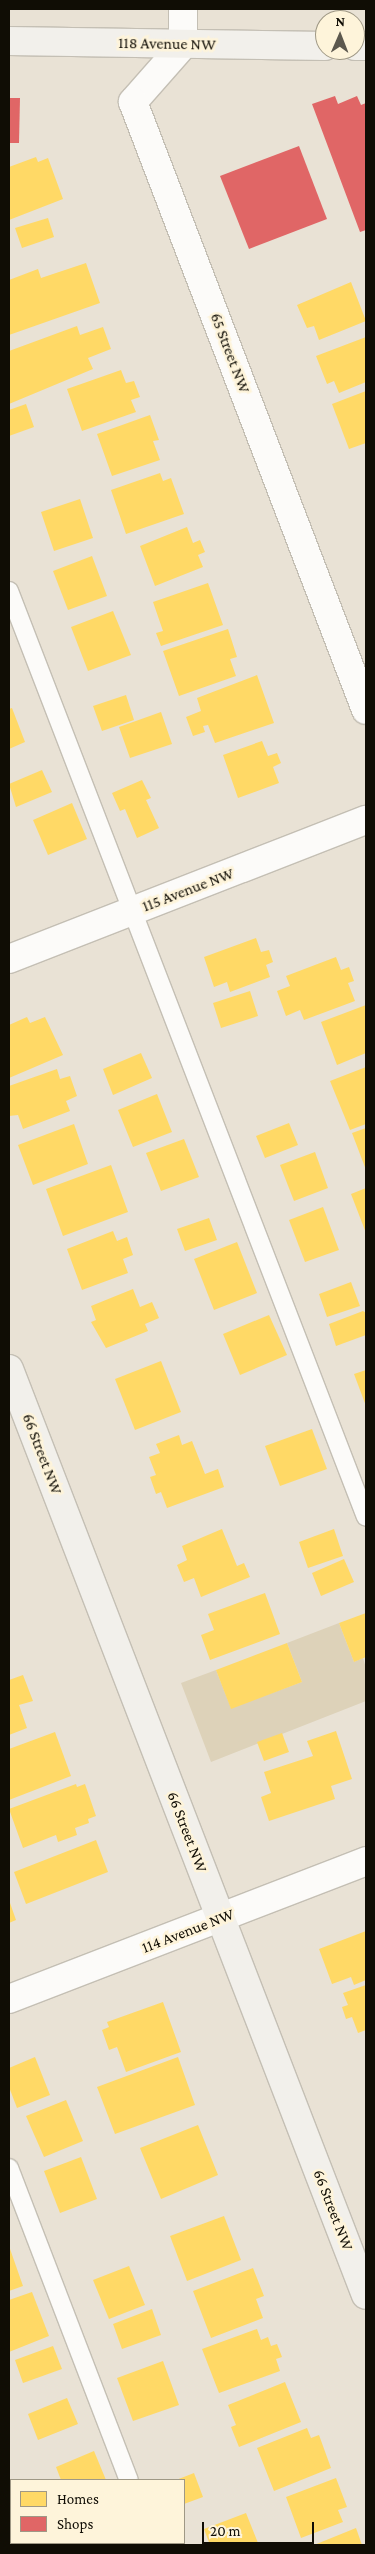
<!DOCTYPE html>
<html>
<head>
<meta charset="utf-8">
<style>
  body { margin:0 }
  #map { position:relative; width:375px; height:2554px; overflow:hidden; background:#e9e2d5; font-family:"Crimson Pro",serif }
  div>[style] { position:absolute }
  [style*='--x'] { left:calc(var(--x)*1px); top:calc(var(--y)*1px); width:calc(var(--w)*1px); rotate:calc(var(--a)*1deg) }
  .green>* { inset:0; background:#ddd2b9 }
  .homes>* { inset:0; background:#ffd966 }
  .shops>* { inset:0; background:#e06666 }
  .roads { filter:drop-shadow(1px 0 #c4bfb4) drop-shadow(-1px 0 #c4bfb4) drop-shadow(0 1px #c4bfb4) drop-shadow(0 -1px #c4bfb4) }
  .lane>* { height:18px; margin:-9px; padding:0 9px; transform-origin:9px; border-radius:9px; background:#fcfbf9 }
  .street>* { height:28px; margin:-14px; padding:0 14px; transform-origin:14px; border-radius:14px; background:#fcfbf9 }
  .secondary>* { height:28px; margin:-14px; padding:0 14px; transform-origin:14px; border-radius:14px; background:#f2f0eb }
  span { translate:-50% -50%; white-space:nowrap; text-align:center; line-height:1.15; -webkit-text-stroke:5px #fef4da; paint-order:stroke }
  .street-label { font-size:16px; color:#100d05 }
  .frame { position:absolute; inset:0; border:10px solid #100d05; pointer-events:none }
  .legend { position:absolute; left:10px; top:2479px; width:175px; height:65px; box-sizing:border-box; background:#fef4da; border:1px solid #9f9885; margin:0; padding:6px 9px; list-style:none; font-size:15px; color:#100d05 }
  .legend li { display:flex; align-items:center; gap:10px; height:25px }
  .legend b { width:25px; border:1px solid #9f9885 }
  .north { position:absolute; left:315px; top:10px; width:50px; height:50px; box-sizing:border-box; background:#fef4da; border:1px solid #9f9885; border-radius:50%; rotate:1deg; font-size:14px; font-weight:700; line-height:20px; text-align:center; color:#100d05 }
  .north::after { content:''; display:block; margin:auto; width:18px; height:22px; background:#5c584e; clip-path:polygon(50% 0,100% 100%,50% 72%,0 100%) }
  .scale { position:absolute; left:202px; top:2522px; width:112px; height:22px; box-sizing:border-box; border:2px solid #100d05; border-top:0; padding-left:6px; font-size:15px; line-height:18px; white-space:nowrap; color:#100d05; -webkit-text-stroke:4px #fef4da; paint-order:stroke }
</style>
</head>
<body>
<div id="map">
  <div class="green">
    <div style="clip-path:polygon(339px 1623px,354px 1662px,363px 1658px,366px 1668px,366px 1701px,211px 1762px,181px 1683px,216px 1670px,231px 1708px,302px 1682px,287px 1643px)"></div>
  </div>
  <div class="homes">
    <div style="clip-path:polygon(36px 157px,38px 162px,48px 158px,63px 199px,9px 220px,9px 167px)"></div>
    <div style="clip-path:polygon(48px 218px,54px 237px,22px 248px,15px 228px)"></div>
    <div style="clip-path:polygon(86px 263px,100px 303px,9px 335px,9px 280px,38px 269px,41px 278px)"></div>
    <div style="clip-path:polygon(351px 282px,366px 321px,319px 340px,314px 326px,307px 328px,297px 305px)"></div>
    <div style="clip-path:polygon(77px 326px,80px 335px,103px 327px,111px 349px,88px 358px,93px 369px,9px 404px,9px 351px)"></div>
    <div style="clip-path:polygon(366px 337px,366px 382px,339px 393px,334px 381px,327px 384px,316px 356px)"></div>
    <div style="clip-path:polygon(121px 370px,126px 383px,134px 381px,140px 397px,131px 400px,136px 412px,82px 431px,67px 389px)"></div>
    <div style="clip-path:polygon(366px 391px,366px 443px,349px 449px,332px 404px)"></div>
    <div style="clip-path:polygon(26px 404px,34px 427px,9px 436px,9px 410px)"></div>
    <div style="clip-path:polygon(150px 415px,159px 440px,153px 441px,160px 460px,112px 476px,97px 434px)"></div>
    <div style="clip-path:polygon(160px 473px,163px 481px,171px 478px,184px 514px,126px 534px,111px 490px)"></div>
    <div style="clip-path:polygon(80px 499px,93px 538px,54px 551px,41px 512px)"></div>
    <div style="clip-path:polygon(187px 527px,193px 543px,200px 540px,205px 552px,198px 555px,203px 567px,155px 586px,140px 546px)"></div>
    <div style="clip-path:polygon(92px 556px,107px 596px,68px 610px,53px 571px)"></div>
    <div style="clip-path:polygon(208px 583px,223px 625px,161px 646px,156px 633px,163px 631px,153px 602px)"></div>
    <div style="clip-path:polygon(113px 611px,131px 655px,88px 671px,71px 627px)"></div>
    <div style="clip-path:polygon(228px 629px,237px 657px,230px 659px,236px 676px,179px 696px,163px 651px)"></div>
    <div style="clip-path:polygon(257px 675px,274px 723px,215px 743px,208px 725px,203px 726px,205px 732px,193px 736px,186px 717px,201px 711px,197px 698px)"></div>
    <div style="clip-path:polygon(126px 695px,134px 720px,102px 731px,93px 706px)"></div>
    <div style="clip-path:polygon(12px 708px,25px 742px,9px 749px,9px 709px)"></div>
    <div style="clip-path:polygon(161px 712px,172px 744px,130px 758px,119px 727px)"></div>
    <div style="clip-path:polygon(262px 741px,268px 756px,277px 753px,281px 763px,273px 767px,279px 783px,238px 798px,223px 755px)"></div>
    <div style="clip-path:polygon(42px 770px,52px 792px,16px 807px,9px 784px)"></div>
    <div style="clip-path:polygon(142px 780px,151px 798px,146px 800px,159px 828px,137px 838px,125px 809px,120px 811px,112px 793px)"></div>
    <div style="clip-path:polygon(72px 803px,87px 839px,48px 855px,33px 820px)"></div>
    <div style="clip-path:polygon(256px 938px,261px 952px,269px 950px,273px 962px,266px 965px,270px 977px,230px 992px,227px 982px,214px 987px,204px 957px)"></div>
    <div style="clip-path:polygon(336px 957px,341px 970px,349px 967px,354px 981px,348px 983px,355px 1001px,304px 1020px,300px 1010px,286px 1016px,277px 991px,290px 986px,286px 976px)"></div>
    <div style="clip-path:polygon(250px 991px,258px 1016px,221px 1028px,213px 1003px)"></div>
    <div style="clip-path:polygon(366px 1005px,366px 1053px,337px 1065px,321px 1022px)"></div>
    <div style="clip-path:polygon(27px 1017px,30px 1023px,45px 1017px,63px 1055px,9px 1078px,9px 1025px)"></div>
    <div style="clip-path:polygon(141px 1053px,152px 1078px,113px 1095px,103px 1069px)"></div>
    <div style="clip-path:polygon(366px 1067px,366px 1124px,350px 1130px,330px 1081px)"></div>
    <div style="clip-path:polygon(57px 1069px,60px 1079px,70px 1076px,77px 1096px,66px 1101px,70px 1111px,23px 1129px,18px 1115px,9px 1116px,9px 1086px)"></div>
    <div style="clip-path:polygon(157px 1094px,172px 1132px,133px 1147px,118px 1110px)"></div>
    <div style="clip-path:polygon(289px 1123px,298px 1145px,265px 1158px,256px 1136px)"></div>
    <div style="clip-path:polygon(74px 1124px,88px 1164px,33px 1185px,18px 1145px)"></div>
    <div style="clip-path:polygon(366px 1128px,366px 1170px,352px 1133px)"></div>
    <div style="clip-path:polygon(184px 1139px,199px 1177px,161px 1191px,146px 1153px)"></div>
    <div style="clip-path:polygon(315px 1152px,328px 1188px,294px 1201px,280px 1165px)"></div>
    <div style="clip-path:polygon(111px 1165px,128px 1212px,63px 1236px,46px 1189px)"></div>
    <div style="clip-path:polygon(366px 1188px,366px 1233px,351px 1194px)"></div>
    <div style="clip-path:polygon(323px 1207px,339px 1250px,305px 1262px,289px 1220px)"></div>
    <div style="clip-path:polygon(209px 1218px,217px 1240px,185px 1251px,177px 1229px)"></div>
    <div style="clip-path:polygon(113px 1231px,117px 1241px,127px 1237px,133px 1255px,123px 1259px,128px 1273px,82px 1290px,67px 1249px)"></div>
    <div style="clip-path:polygon(237px 1242px,257px 1293px,214px 1310px,194px 1259px)"></div>
    <div style="clip-path:polygon(351px 1282px,360px 1306px,327px 1317px,319px 1294px)"></div>
    <div style="clip-path:polygon(133px 1289px,140px 1307px,152px 1302px,159px 1318px,145px 1324px,148px 1331px,106px 1348px,91px 1322px,96px 1320px,91px 1306px)"></div>
    <div style="clip-path:polygon(363px 1311px,366px 1313px,366px 1335px,336px 1346px,329px 1324px)"></div>
    <div style="clip-path:polygon(269px 1315px,287px 1355px,240px 1375px,223px 1334px)"></div>
    <div style="clip-path:polygon(161px 1361px,181px 1412px,135px 1430px,115px 1379px)"></div>
    <div style="clip-path:polygon(366px 1370px,366px 1406px,354px 1374px)"></div>
    <div style="clip-path:polygon(312px 1429px,327px 1469px,280px 1486px,265px 1446px)"></div>
    <div style="clip-path:polygon(179px 1435px,182px 1445px,192px 1441px,205px 1474px,218px 1469px,224px 1487px,167px 1508px,161px 1492px,156px 1494px,150px 1477px,156px 1475px,149px 1457px,160px 1453px,156px 1444px)"></div>
    <div style="clip-path:polygon(222px 1529px,237px 1566px,244px 1563px,250px 1577px,201px 1597px,194px 1578px,184px 1582px,177px 1565px,187px 1560px,182px 1546px)"></div>
    <div style="clip-path:polygon(334px 1529px,343px 1556px,308px 1568px,299px 1542px)"></div>
    <div style="clip-path:polygon(344px 1559px,354px 1582px,321px 1596px,312px 1573px)"></div>
    <div style="clip-path:polygon(265px 1593px,280px 1634px,210px 1660px,201px 1635px,214px 1630px,208px 1614px)"></div>
    <div style="clip-path:polygon(366px 1613px,366px 1657px,354px 1662px,339px 1623px)"></div>
    <div style="clip-path:polygon(287px 1643px,302px 1682px,231px 1709px,216px 1670px)"></div>
    <div style="clip-path:polygon(23px 1675px,33px 1701px,19px 1705px,27px 1728px,9px 1735px,9px 1680px)"></div>
    <div style="clip-path:polygon(336px 1731px,352px 1779px,331px 1786px,335px 1799px,269px 1821px,261px 1797px,271px 1793px,264px 1772px,313px 1756px,307px 1741px)"></div>
    <div style="clip-path:polygon(55px 1732px,71px 1776px,9px 1800px,9px 1749px)"></div>
    <div style="clip-path:polygon(282px 1733px,289px 1752px,264px 1761px,257px 1742px)"></div>
    <div style="clip-path:polygon(76px 1784px,77px 1787px,85px 1784px,96px 1816px,88px 1819px,89px 1823px,75px 1828px,77px 1835px,58px 1842px,56px 1835px,23px 1848px,9px 1809px)"></div>
    <div style="clip-path:polygon(96px 1840px,108px 1872px,26px 1904px,14px 1872px)"></div>
    <div style="clip-path:polygon(9px 1900px,16px 1920px,9px 1923px)"></div>
    <div style="clip-path:polygon(366px 1931px,366px 1980px,354px 1985px,351px 1977px,332px 1984px,319px 1949px)"></div>
    <div style="clip-path:polygon(366px 1985px,366px 2030px,358px 2033px,352px 2017px,346px 2019px,342px 2007px,348px 2005px,343px 1993px)"></div>
    <div style="clip-path:polygon(163px 2002px,181px 2052px,126px 2072px,117px 2047px,109px 2050px,102px 2030px,109px 2027px,107px 2022px)"></div>
    <div style="clip-path:polygon(35px 2057px,50px 2095px,17px 2108px,9px 2087px,9px 2068px)"></div>
    <div style="clip-path:polygon(178px 2057px,195px 2105px,115px 2134px,97px 2087px)"></div>
    <div style="clip-path:polygon(66px 2100px,83px 2141px,44px 2157px,26px 2116px)"></div>
    <div style="clip-path:polygon(198px 2125px,218px 2175px,161px 2199px,140px 2148px)"></div>
    <div style="clip-path:polygon(81px 2157px,97px 2199px,60px 2213px,44px 2171px)"></div>
    <div style="clip-path:polygon(224px 2216px,241px 2260px,187px 2281px,170px 2236px)"></div>
    <div style="clip-path:polygon(9px 2246px,23px 2286px,9px 2291px)"></div>
    <div style="clip-path:polygon(129px 2266px,145px 2305px,109px 2319px,93px 2280px)"></div>
    <div style="clip-path:polygon(253px 2268px,264px 2296px,256px 2299px,263px 2318px,211px 2338px,193px 2291px)"></div>
    <div style="clip-path:polygon(32px 2292px,49px 2336px,9px 2352px,9px 2300px)"></div>
    <div style="clip-path:polygon(152px 2309px,161px 2335px,122px 2349px,113px 2324px)"></div>
    <div style="clip-path:polygon(257px 2329px,261px 2340px,268px 2337px,271px 2346px,277px 2344px,282px 2357px,276px 2359px,280px 2371px,219px 2393px,202px 2349px)"></div>
    <div style="clip-path:polygon(53px 2346px,62px 2369px,23px 2383px,15px 2360px)"></div>
    <div style="clip-path:polygon(163px 2361px,179px 2405px,133px 2421px,117px 2378px)"></div>
    <div style="clip-path:polygon(285px 2382px,301px 2422px,239px 2447px,231px 2427px,236px 2425px,228px 2405px)"></div>
    <div style="clip-path:polygon(67px 2398px,78px 2424px,38px 2440px,28px 2414px)"></div>
    <div style="clip-path:polygon(307px 2428px,311px 2438px,319px 2435px,331px 2468px,274px 2491px,257px 2448px)"></div>
    <div style="clip-path:polygon(94px 2451px,106px 2480px,61px 2480px,56px 2467px)"></div>
    <div style="clip-path:polygon(194px 2473px,203px 2497px,184px 2504px,184px 2480px,176px 2480px)"></div>
    <div style="clip-path:polygon(336px 2478px,347px 2507px,338px 2510px,343px 2522px,301px 2538px,286px 2497px)"></div>
    <div style="clip-path:polygon(246px 2513px,258px 2543px,210px 2545px,204px 2529px)"></div>
    <div style="clip-path:polygon(356px 2528px,362px 2545px,314px 2545px)"></div>
  </div>
  <div class="shops">
    <div style="clip-path:polygon(335px 96px,338px 104px,357px 96px,361px 105px,366px 103px,366px 230px,360px 232px,312px 104px)"></div>
    <div style="clip-path:polygon(9px 98px,20px 98px,19px 143px,9px 143px)"></div>
    <div style="clip-path:polygon(299px 146px,327px 219px,249px 249px,220px 176px)"></div>
  </div>
  <div class="roads">
    <div class="lane">
      <div style="--x:9;--y:591;--w:992;--a:68.92"></div>
      <div style="--x:9;--y:2168;--w:334;--a:69"></div>
      <div style="--x:153;--y:2543;--w:2;--a:63"></div>
    </div>
    <div class="street">
      <div style="--x:183;--y:9;--w:36;--a:90"></div>
      <div style="--x:183;--y:45;--w:76;--a:131.3"></div>
      <div style="--x:133;--y:102;--w:651;--a:69.03"></div>
      <div style="--x:9;--y:959;--w:383;--a:-21.3"></div>
      <div style="--x:9;--y:1999;--w:383;--a:-21.1"></div>
    </div>
    <div class="secondary">
      <div style="--x:9;--y:41;--w:316;--a:0.9"></div>
      <div style="--x:355;--y:46;--w:11;--a:0"></div>
      <div style="--x:9;--y:1369;--w:992;--a:68.92"></div>
    </div>
  </div>
  <div class="street-label">
    <span style="left:167px;top:44px;rotate:1deg">118 Avenue NW</span>
    <span style="left:230px;top:353px;rotate:69deg">65 Street NW</span>
    <span style="left:188px;top:890px;rotate:-21deg">115 Avenue NW</span>
    <span style="left:42px;top:1454px;rotate:69deg">66 Street NW</span>
    <span style="left:187px;top:1832px;rotate:69deg">66 Street NW</span>
    <span style="left:188px;top:1931px;rotate:-21deg">114 Avenue NW</span>
    <span style="left:333px;top:2210px;rotate:69deg">66 Street NW</span>
  </div>
  <div class="frame"></div>
  <ul class="legend">
  <li><b style="height:14px;background:#ffd966"></b>Homes</li>
  <li><b style="height:14px;background:#e06666"></b>Shops</li>
  </ul>
  <div class="north">N</div>
  <div class="scale">20 m</div>
</div>
</body>
</html>
